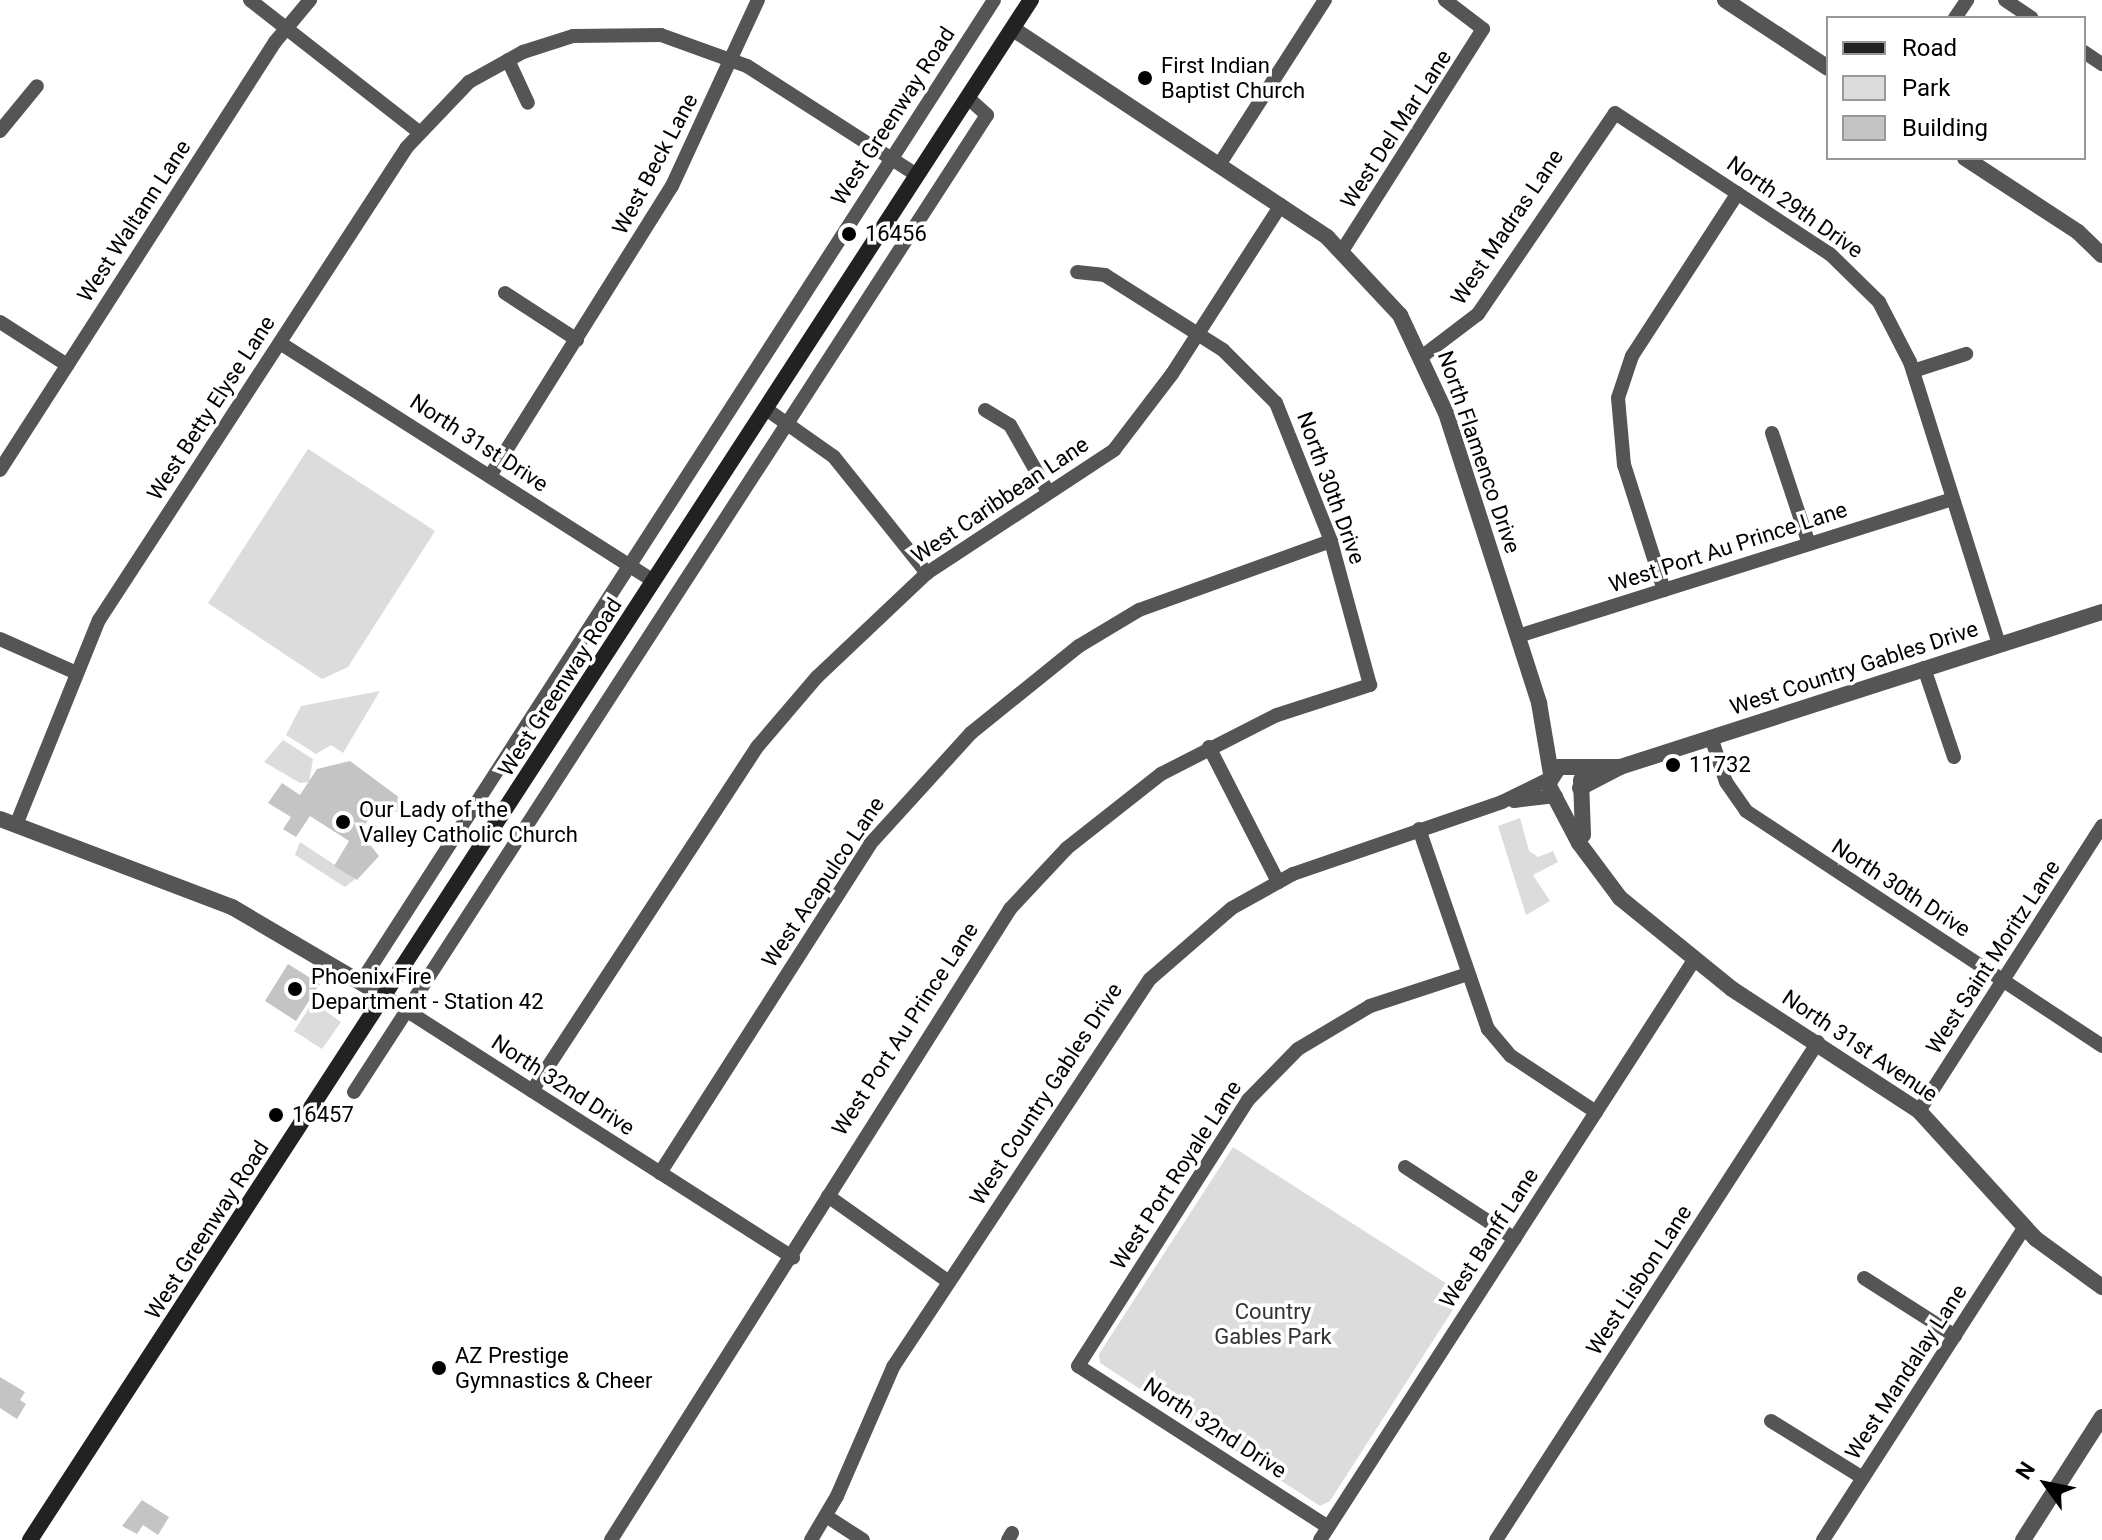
<!DOCTYPE html>
<html>
<head>
<meta charset="utf-8">
<style>
  body { margin:0 }
  #map { position:relative; width:2102px; height:1540px; overflow:hidden; background:#fff; font-family:Roboto,sans-serif }
  div>[style] { position:absolute }
  [style*='--x'] { left:calc(var(--x)*1px); top:calc(var(--y)*1px); width:calc(var(--w)*1px); rotate:calc(var(--a)*1deg) }
  .green>* { inset:0; background:#dcdcdc }
  .building>* { inset:0; background:#c4c4c4 }
  .minor>* { height:14px; margin:-7px; padding:0 7px; transform-origin:7px; border-radius:7px; background:#555 }
  .tertiary>* { height:16px; margin:-8px; padding:0 8px; transform-origin:8px; border-radius:8px; background:#555 }
  .secondary>* { height:16px; margin:-8px; padding:0 8px; transform-origin:8px; border-radius:8px; background:#222 }
  .dots>* { width:22px; height:22px; translate:-50% -50%; box-sizing:border-box; border:4px solid #fff; border-radius:50% }
  span { translate:-50% -50%; white-space:nowrap; text-align:center; line-height:1.15; -webkit-text-stroke:7px #fff; paint-order:stroke }
  .poi-label { font-size:22px; color:#000 }
  .left { translate:0 -50%; text-align:left }
  .street-label { font-size:22px; color:#000 }
  .park-label { font-size:22px; color:#333 }
  .legend { position:absolute; left:1826px; top:16px; width:260px; height:144px; box-sizing:border-box; background:#fff; border:2px solid #999; margin:0; padding:10px 14px; list-style:none; font-size:24px; color:#000 }
  .legend li { display:flex; align-items:center; gap:16px; height:40px }
  .legend b { width:40px; border:2px solid #999 }
  .north { position:absolute; left:2006px; top:1444px; width:80px; height:80px; -webkit-text-stroke:6px #fff; paint-order:stroke; rotate:303deg; font-size:22px; font-weight:700; line-height:32px; text-align:center; color:#000 }
  .north::after { content:''; display:block; margin:auto; width:28px; height:36px; background:#000; clip-path:polygon(50% 0,100% 100%,50% 72%,0 100%) }
</style>
</head>
<body>
<div id="map">
  <div class="green">
    <div style="clip-path:polygon(308px 449px,435px 531px,348px 667px,322px 679px,208px 603px)"></div>
    <div style="clip-path:polygon(380px 691px,343px 753px,331px 745px,316px 754px,286px 735px,301px 706px)"></div>
    <div style="clip-path:polygon(283px 740px,313px 759px,309px 782px,300px 783px,264px 762px)"></div>
    <div style="clip-path:polygon(1520px 818px,1529px 851px,1538px 857px,1553px 851px,1558px 862px,1533px 875px,1550px 901px,1526px 915px,1498px 826px)"></div>
    <div style="clip-path:polygon(300px 842px,335px 865px,355px 879px,345px 887px,295px 855px)"></div>
    <div style="clip-path:polygon(313px 1002px,341px 1022px,322px 1049px,294px 1031px)"></div>
    <div style="clip-path:polygon(1233px 1147px,1463px 1294px,1330px 1501px,1320px 1506px,1100px 1363px,1099px 1354px)"></div>
  </div>
  <div class="building">
    <div style="clip-path:polygon(350px 761px,404px 801px,397px 812px,377px 806px,360px 832px,379px 856px,357px 880px,334px 866px,349px 841px,310px 816px,296px 837px,283px 829px,291px 817px,268px 803px,282px 783px,300px 795px,317px 769px)"></div>
    <div style="clip-path:polygon(288px 964px,320px 984px,296px 1021px,265px 1001px)"></div>
    <div style="clip-path:polygon(0 1377px,25px 1392px,20px 1400px,26px 1404px,17px 1419px,0 1408px)"></div>
    <div style="clip-path:polygon(142px 1500px,169px 1517px,158px 1535px,143px 1525px,137px 1534px,122px 1526px)"></div>
  </div>
  <div class="minor">
    <div style="--x:250;--y:0;--w:214;--a:38"></div>
    <div style="--x:2005;--y:0;--w:32;--a:34"></div>
    <div style="--x:1955;--y:18;--w:22;--a:-56"></div>
    <div style="--x:2084;--y:52;--w:22;--a:34"></div>
    <div style="--x:508;--y:60;--w:47;--a:65.1"></div>
    <div style="--x:0;--y:131;--w:58;--a:-50.6"></div>
    <div style="--x:1219;--y:165;--w:196;--a:-57.3"></div>
    <div style="--x:1342;--y:251;--w:263;--a:-57.6"></div>
    <div style="--x:1483;--y:29;--w:48;--a:-142.7"></div>
    <div style="--x:505;--y:293;--w:86;--a:33.1"></div>
    <div style="--x:0;--y:322;--w:80;--a:32.7"></div>
    <div style="--x:280;--y:343;--w:443;--a:32.5"></div>
    <div style="--x:1424;--y:355;--w:68;--a:-37.2"></div>
    <div style="--x:1478;--y:314;--w:243;--a:-55.7"></div>
    <div style="--x:1615;--y:113;--w:257;--a:33.3"></div>
    <div style="--x:1830;--y:254;--w:69;--a:44.4"></div>
    <div style="--x:1879;--y:302;--w:68;--a:62.7"></div>
    <div style="--x:1910;--y:362;--w:296;--a:72.5"></div>
    <div style="--x:1913;--y:371;--w:56;--a:-17.8"></div>
    <div style="--x:766;--y:409;--w:83;--a:35.2"></div>
    <div style="--x:834;--y:457;--w:149;--a:51.3"></div>
    <div style="--x:985;--y:410;--w:29;--a:31"></div>
    <div style="--x:1010;--y:425;--w:77;--a:60.4"></div>
    <div style="--x:1772;--y:433;--w:117;--a:71.6"></div>
    <div style="--x:0;--y:470;--w:509;--a:-57.28"></div>
    <div style="--x:275;--y:42;--w:55;--a:-50.2"></div>
    <div style="--x:490;--y:476;--w:342;--a:-57.9"></div>
    <div style="--x:672;--y:186;--w:205;--a:-65.2"></div>
    <div style="--x:1664;--y:590;--w:131;--a:-107.7"></div>
    <div style="--x:1624;--y:465;--w:67;--a:-95.1"></div>
    <div style="--x:1618;--y:398;--w:44;--a:-71.6"></div>
    <div style="--x:1632;--y:356;--w:194;--a:-57"></div>
    <div style="--x:1518;--y:636;--w:455;--a:-17.5"></div>
    <div style="--x:0;--y:639;--w:81;--a:24"></div>
    <div style="--x:1924;--y:668;--w:94;--a:71.4"></div>
    <div style="--x:1711;--y:737;--w:47;--a:71.6"></div>
    <div style="--x:1726;--y:782;--w:35;--a:55"></div>
    <div style="--x:1746;--y:811;--w:427;--a:33.4"></div>
    <div style="--x:1209;--y:747;--w:152;--a:62.9"></div>
    <div style="--x:1514;--y:801;--w:42;--a:-6.8"></div>
    <div style="--x:16;--y:825;--w:221;--a:-68"></div>
    <div style="--x:99;--y:620;--w:564;--a:-56.93"></div>
    <div style="--x:407;--y:147;--w:90;--a:-46.4"></div>
    <div style="--x:469;--y:82;--w:62;--a:-29.1"></div>
    <div style="--x:523;--y:52;--w:52;--a:-17.7"></div>
    <div style="--x:573;--y:36;--w:88;--a:-0.7"></div>
    <div style="--x:661;--y:35;--w:91;--a:19.8"></div>
    <div style="--x:747;--y:66;--w:202;--a:32.7"></div>
    <div style="--x:1419;--y:829;--w:212;--a:71"></div>
    <div style="--x:1488;--y:1029;--w:35;--a:50"></div>
    <div style="--x:1511;--y:1056;--w:102;--a:33.4"></div>
    <div style="--x:361;--y:982;--w:1168;--a:-57.19"></div>
    <div style="--x:387;--y:998;--w:482;--a:32.6"></div>
    <div style="--x:532;--y:1091;--w:412;--a:-56.8"></div>
    <div style="--x:758;--y:746;--w:91;--a:-49.5"></div>
    <div style="--x:817;--y:677;--w:151;--a:-43.4"></div>
    <div style="--x:927;--y:573;--w:224;--a:-33.3"></div>
    <div style="--x:1114;--y:450;--w:96;--a:-52.7"></div>
    <div style="--x:1172;--y:374;--w:201;--a:-57.2"></div>
    <div style="--x:354;--y:1092;--w:1164;--a:-57.06"></div>
    <div style="--x:987;--y:115;--w:25;--a:-138"></div>
    <div style="--x:1919;--y:1111;--w:339;--a:-57.3"></div>
    <div style="--x:1405;--y:1167;--w:131;--a:33.2"></div>
    <div style="--x:660;--y:1173;--w:390;--a:-57.4"></div>
    <div style="--x:870;--y:844;--w:150;--a:-47.7"></div>
    <div style="--x:971;--y:733;--w:139;--a:-38.9"></div>
    <div style="--x:1079;--y:646;--w:70;--a:-31"></div>
    <div style="--x:1139;--y:610;--w:204;--a:-19.8"></div>
    <div style="--x:828;--y:1196;--w:148;--a:35.4"></div>
    <div style="--x:1864;--y:1278;--w:108;--a:32.5"></div>
    <div style="--x:1771;--y:1421;--w:108;--a:31.8"></div>
    <div style="--x:826;--y:1516;--w:44;--a:33"></div>
    <div style="--x:1328;--y:1527;--w:297;--a:-147.2"></div>
    <div style="--x:1078;--y:1366;--w:316;--a:-57.4"></div>
    <div style="--x:1248;--y:1100;--w:71;--a:-45.6"></div>
    <div style="--x:1298;--y:1049;--w:84;--a:-30.8"></div>
    <div style="--x:1370;--y:1006;--w:100;--a:-18.1"></div>
    <div style="--x:611;--y:1540;--w:747;--a:-57.69"></div>
    <div style="--x:1010;--y:909;--w:83;--a:-46.9"></div>
    <div style="--x:1067;--y:848;--w:120;--a:-38.2"></div>
    <div style="--x:1161;--y:774;--w:130;--a:-27"></div>
    <div style="--x:1277;--y:715;--w:98;--a:-17.9"></div>
    <div style="--x:1370;--y:685;--w:149;--a:-105.2"></div>
    <div style="--x:1331;--y:541;--w:149;--a:-111.7"></div>
    <div style="--x:1276;--y:403;--w:75;--a:-135"></div>
    <div style="--x:1223;--y:350;--w:140;--a:-147.6"></div>
    <div style="--x:1105;--y:275;--w:28;--a:-174"></div>
    <div style="--x:811;--y:1540;--w:51;--a:-59.4"></div>
    <div style="--x:837;--y:1496;--w:141;--a:-66.5"></div>
    <div style="--x:893;--y:1367;--w:465;--a:-56.5"></div>
    <div style="--x:1150;--y:979;--w:108;--a:-40.9"></div>
    <div style="--x:1232;--y:908;--w:70;--a:-29.1"></div>
    <div style="--x:1293;--y:874;--w:221;--a:-19"></div>
    <div style="--x:1502;--y:802;--w:52;--a:-26.1"></div>
    <div style="--x:1008;--y:1540;--w:8;--a:-60"></div>
    <div style="--x:1320;--y:1540;--w:690;--a:-57.18"></div>
    <div style="--x:1496;--y:1540;--w:593;--a:-57.11"></div>
    <div style="--x:1823;--y:1540;--w:373;--a:-57.2"></div>
  </div>
  <div class="tertiary">
    <div style="--x:1725;--y:0;--w:123;--a:33.4"></div>
    <div style="--x:1013;--y:29;--w:377;--a:33.5"></div>
    <div style="--x:1327;--y:237;--w:107;--a:46.9"></div>
    <div style="--x:1400;--y:315;--w:108;--a:64.9"></div>
    <div style="--x:1446;--y:413;--w:305;--a:72.2"></div>
    <div style="--x:1539;--y:703;--w:72;--a:80.4"></div>
    <div style="--x:1965;--y:158;--w:135;--a:33.2"></div>
    <div style="--x:2078;--y:232;--w:33;--a:44"></div>
    <div style="--x:1620;--y:767;--w:61;--a:180"></div>
    <div style="--x:1559;--y:767;--w:20;--a:123"></div>
    <div style="--x:1548;--y:784;--w:67;--a:62.3"></div>
    <div style="--x:1579;--y:843;--w:69;--a:53.3"></div>
    <div style="--x:1620;--y:898;--w:144;--a:39.1"></div>
    <div style="--x:1732;--y:989;--w:223;--a:33.1"></div>
    <div style="--x:1919;--y:1111;--w:173;--a:47.6"></div>
    <div style="--x:2036;--y:1239;--w:82;--a:36"></div>
    <div style="--x:1581;--y:780;--w:55;--a:87.9"></div>
    <div style="--x:1580;--y:788;--w:45;--a:-27.7"></div>
    <div style="--x:1620;--y:767;--w:506;--a:-17.83"></div>
    <div style="--x:0;--y:819;--w:248;--a:20.8"></div>
    <div style="--x:232;--y:907;--w:180;--a:30.4"></div>
    <div style="--x:2023;--y:1540;--w:146;--a:-57.3"></div>
  </div>
  <div class="secondary">
    <div style="--x:30;--y:1540;--w:1837;--a:-56.98"></div>
  </div>
  <div class="dots">
    <div style="left:1145px;top:78px;background:#000"></div>
    <div style="left:849px;top:234px;background:#000"></div>
    <div style="left:1673px;top:765px;background:#000"></div>
    <div style="left:343px;top:822px;background:#000"></div>
    <div style="left:295px;top:989px;background:#000"></div>
    <div style="left:276px;top:1115px;background:#000"></div>
    <div style="left:439px;top:1368px;background:#000"></div>
  </div>
  <div class="poi-label">
    <span class="left" style="left:1161px;top:78px">First Indian<br>Baptist Church</span>
    <span class="left" style="left:865px;top:234px">16456</span>
    <span class="left" style="left:1689px;top:765px">11732</span>
    <span class="left" style="left:359px;top:822px">Our Lady of the<br>Valley Catholic Church</span>
    <span class="left" style="left:311px;top:989px">Phoenix Fire<br>Department - Station 42</span>
    <span class="left" style="left:292px;top:1115px">16457</span>
    <span class="left" style="left:455px;top:1368px">AZ Prestige<br>Gymnastics &amp; Cheer</span>
  </div>
  <div class="street-label">
    <span style="left:893px;top:116px;rotate:-57deg">West Greenway Road</span>
    <span style="left:1396px;top:129px;rotate:-57deg">West Del Mar Lane</span>
    <span style="left:655px;top:164px;rotate:-62deg">West Beck Lane</span>
    <span style="left:1795px;top:207px;rotate:35deg">North 29th Drive</span>
    <span style="left:134px;top:221px;rotate:-57deg">West Waltann Lane</span>
    <span style="left:1507px;top:227px;rotate:-56deg">West Madras Lane</span>
    <span style="left:211px;top:408px;rotate:-57deg">West Betty Elyse Lane</span>
    <span style="left:479px;top:443px;rotate:33deg">North 31st Drive</span>
    <span style="left:1479px;top:452px;rotate:71deg">North Flamenco Drive</span>
    <span style="left:1331px;top:488px;rotate:70deg">North 30th Drive</span>
    <span style="left:1000px;top:500px;rotate:-34deg">West Caribbean Lane</span>
    <span style="left:1728px;top:547px;rotate:-18deg">West Port Au Prince Lane</span>
    <span style="left:1854px;top:668px;rotate:-18deg">West Country Gables Drive</span>
    <span style="left:560px;top:687px;rotate:-57deg">West Greenway Road</span>
    <span style="left:823px;top:882px;rotate:-56deg">West Acapulco Lane</span>
    <span style="left:1901px;top:888px;rotate:33deg">North 30th Drive</span>
    <span style="left:1993px;top:957px;rotate:-57deg">West Saint Moritz Lane</span>
    <span style="left:905px;top:1029px;rotate:-57deg">West Port Au Prince Lane</span>
    <span style="left:1860px;top:1046px;rotate:34deg">North 31st Avenue</span>
    <span style="left:563px;top:1085px;rotate:33deg">North 32nd Drive</span>
    <span style="left:1046px;top:1094px;rotate:-57deg">West Country Gables Drive</span>
    <span style="left:1176px;top:1175px;rotate:-57deg">West Port Royale Lane</span>
    <span style="left:207px;top:1230px;rotate:-57deg">West Greenway Road</span>
    <span style="left:1489px;top:1238px;rotate:-57deg">West Banff Lane</span>
    <span style="left:1639px;top:1280px;rotate:-57deg">West Lisbon Lane</span>
    <span style="left:1906px;top:1372px;rotate:-57deg">West Mandalay Lane</span>
    <span style="left:1215px;top:1428px;rotate:33deg">North 32nd Drive</span>
  </div>
  <div class="park-label">
    <span style="left:1273px;top:1324px">Country<br>Gables Park</span>
  </div>
  <ul class="legend">
  <li><b style="height:10px;background:#222"></b>Road</li>
  <li><b style="height:22px;background:#dcdcdc"></b>Park</li>
  <li><b style="height:22px;background:#c4c4c4"></b>Building</li>
  </ul>
  <div class="north">N</div>
</div>
</body>
</html>
